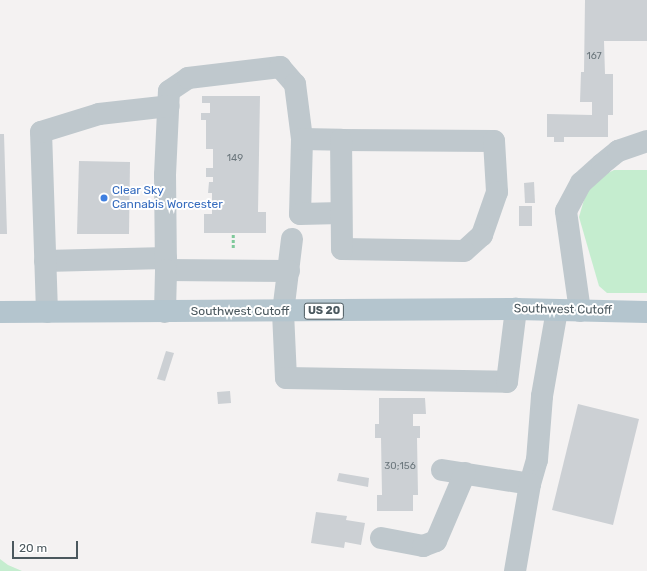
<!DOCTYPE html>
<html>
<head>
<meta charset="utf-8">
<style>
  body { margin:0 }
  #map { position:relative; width:647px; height:571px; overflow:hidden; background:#f4f2f2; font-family:Rubik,sans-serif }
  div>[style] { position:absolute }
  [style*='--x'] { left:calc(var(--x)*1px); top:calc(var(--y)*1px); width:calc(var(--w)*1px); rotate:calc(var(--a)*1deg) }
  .green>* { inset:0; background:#c5edcf }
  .building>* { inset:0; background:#ccd0d4 }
  .path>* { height:2.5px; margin-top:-1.25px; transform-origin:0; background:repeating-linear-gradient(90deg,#7fc99b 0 3px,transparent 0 5px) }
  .minor>* { height:22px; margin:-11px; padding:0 11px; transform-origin:11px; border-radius:11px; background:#bfc8cd }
  .major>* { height:22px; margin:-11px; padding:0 11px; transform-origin:11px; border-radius:11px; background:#b4c5ce }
  .dots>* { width:11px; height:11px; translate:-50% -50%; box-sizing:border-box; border:2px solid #fff; border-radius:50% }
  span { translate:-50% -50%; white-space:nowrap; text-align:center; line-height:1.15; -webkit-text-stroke:4px #fff; paint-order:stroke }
  .number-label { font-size:10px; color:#6b767c }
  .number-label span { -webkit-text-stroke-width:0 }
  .shield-label span { padding:1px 3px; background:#fff; border:1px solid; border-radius:3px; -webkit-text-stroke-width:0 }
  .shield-label { font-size:11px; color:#4b585e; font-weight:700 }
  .shop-label { font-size:12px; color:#366cbe }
  .left { translate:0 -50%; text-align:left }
  .street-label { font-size:12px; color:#4b585e }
  .scale { position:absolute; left:12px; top:541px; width:66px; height:18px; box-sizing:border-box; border:2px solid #4b585e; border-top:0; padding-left:5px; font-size:12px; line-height:14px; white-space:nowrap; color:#4b585e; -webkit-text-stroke:3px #fff; paint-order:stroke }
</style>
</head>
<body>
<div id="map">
  <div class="green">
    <div style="clip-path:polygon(614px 170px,647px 170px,647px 293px,607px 293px,599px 286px,579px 217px,586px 193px,596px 179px)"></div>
    <div style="clip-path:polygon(0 559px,8px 565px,22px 571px,0 571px)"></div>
  </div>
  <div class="building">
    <div style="clip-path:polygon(585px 0,647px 0,647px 41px,604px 41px,605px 74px,613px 74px,613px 115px,608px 115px,608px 137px,564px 137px,564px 142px,554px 142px,554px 137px,547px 137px,547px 114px,592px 115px,592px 102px,580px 102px,581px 72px,584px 72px)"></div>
    <div style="clip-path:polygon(202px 96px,260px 96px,258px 212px,266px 212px,266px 233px,204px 233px,204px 214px,212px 214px,212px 193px,208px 193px,209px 182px,213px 182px,213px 177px,206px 177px,206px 168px,213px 168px,213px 149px,206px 149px,206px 120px,201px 120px,201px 113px,210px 113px,210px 103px,202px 103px)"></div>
    <div style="clip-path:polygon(0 134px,4px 134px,7px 234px,0 234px)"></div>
    <div style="clip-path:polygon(79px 161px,130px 162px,129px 234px,77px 234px)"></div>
    <div style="clip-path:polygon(534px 182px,535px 203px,525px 203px,524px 183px)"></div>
    <div style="clip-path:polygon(519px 206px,532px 206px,532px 226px,519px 226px)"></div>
    <div style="clip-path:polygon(166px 351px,174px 353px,165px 381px,157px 379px)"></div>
    <div style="clip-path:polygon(230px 391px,231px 403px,218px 404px,217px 392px)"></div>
    <div style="clip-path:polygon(379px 398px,425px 398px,426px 414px,413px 414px,413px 426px,420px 426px,420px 438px,417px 438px,418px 495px,413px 495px,413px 511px,377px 511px,377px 495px,382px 495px,381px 438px,375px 438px,375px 424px,379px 424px)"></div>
    <div style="clip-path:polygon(578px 404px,639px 419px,613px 525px,552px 510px)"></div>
    <div style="clip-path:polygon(339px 473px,369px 478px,368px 487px,337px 481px)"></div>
    <div style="clip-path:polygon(316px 512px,347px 516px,346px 520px,365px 523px,361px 545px,345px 542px,344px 548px,311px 543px)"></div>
  </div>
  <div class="path">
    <div style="--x:233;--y:248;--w:15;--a:-90"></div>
  </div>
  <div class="minor">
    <div style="--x:302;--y:139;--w:75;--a:91.5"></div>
    <div style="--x:300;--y:214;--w:41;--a:-1.4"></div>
    <div style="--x:292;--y:239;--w:74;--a:97"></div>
    <div style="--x:283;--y:312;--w:66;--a:87.4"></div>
    <div style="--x:286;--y:378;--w:221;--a:1"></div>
    <div style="--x:507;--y:382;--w:74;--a:-83"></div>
    <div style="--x:45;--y:261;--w:121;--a:-1.4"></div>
    <div style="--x:289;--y:271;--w:123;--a:-179.5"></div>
    <div style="--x:166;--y:270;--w:95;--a:-90.6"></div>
    <div style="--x:165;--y:175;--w:84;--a:-87.3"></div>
    <div style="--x:169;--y:91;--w:23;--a:-34"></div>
    <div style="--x:188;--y:78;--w:93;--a:-6.8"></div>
    <div style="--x:280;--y:67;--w:23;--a:49"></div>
    <div style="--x:295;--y:84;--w:55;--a:82.7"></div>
    <div style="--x:302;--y:139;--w:39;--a:1"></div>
    <div style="--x:341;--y:140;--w:153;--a:0.4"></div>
    <div style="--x:494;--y:141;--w:51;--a:86.6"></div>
    <div style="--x:497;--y:192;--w:46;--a:109.2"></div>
    <div style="--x:482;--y:235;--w:24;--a:138"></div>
    <div style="--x:464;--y:251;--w:122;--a:-179.1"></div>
    <div style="--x:342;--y:249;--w:109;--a:-90.5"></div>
    <div style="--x:580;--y:311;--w:101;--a:-98"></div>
    <div style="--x:566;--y:211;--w:32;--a:-62"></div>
    <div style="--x:581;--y:183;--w:28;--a:-42"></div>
    <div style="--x:602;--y:164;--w:21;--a:-39"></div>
    <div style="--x:618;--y:151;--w:31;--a:-19"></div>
    <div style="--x:47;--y:312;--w:180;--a:-91.9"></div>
    <div style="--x:41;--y:132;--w:61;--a:-17.2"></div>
    <div style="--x:99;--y:114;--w:70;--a:-6.5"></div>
    <div style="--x:165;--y:312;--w:42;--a:-88.6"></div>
    <div style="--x:442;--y:470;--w:89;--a:9"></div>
    <div style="--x:530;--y:484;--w:25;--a:-74"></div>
    <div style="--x:537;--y:460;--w:64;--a:-85.5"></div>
    <div style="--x:542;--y:396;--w:87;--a:-80.1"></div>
    <div style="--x:381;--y:538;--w:43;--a:10.8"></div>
    <div style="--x:423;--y:546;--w:14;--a:-21"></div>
    <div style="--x:436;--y:541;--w:74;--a:-66.9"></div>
    <div style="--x:515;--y:571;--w:88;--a:-80.2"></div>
  </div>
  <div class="major">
    <div style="--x:0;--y:312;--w:516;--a:-0.33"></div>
    <div style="--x:516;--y:309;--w:131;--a:1.3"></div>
  </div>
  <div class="dots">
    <div style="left:104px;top:198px;background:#3f7fe0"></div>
  </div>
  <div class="number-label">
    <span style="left:594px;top:57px">167</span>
    <span style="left:235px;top:159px">149</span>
    <span style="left:400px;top:467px">30;156</span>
  </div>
  <div class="shield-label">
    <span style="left:324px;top:311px">US 20</span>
  </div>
  <div class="shop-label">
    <span class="left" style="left:112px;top:198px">Clear Sky<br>Cannabis Worcester</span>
  </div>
  <div class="street-label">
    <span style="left:563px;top:310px;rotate:1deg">Southwest Cutoff</span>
    <span style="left:240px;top:312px">Southwest Cutoff</span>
  </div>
  <div class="scale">20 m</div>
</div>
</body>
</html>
